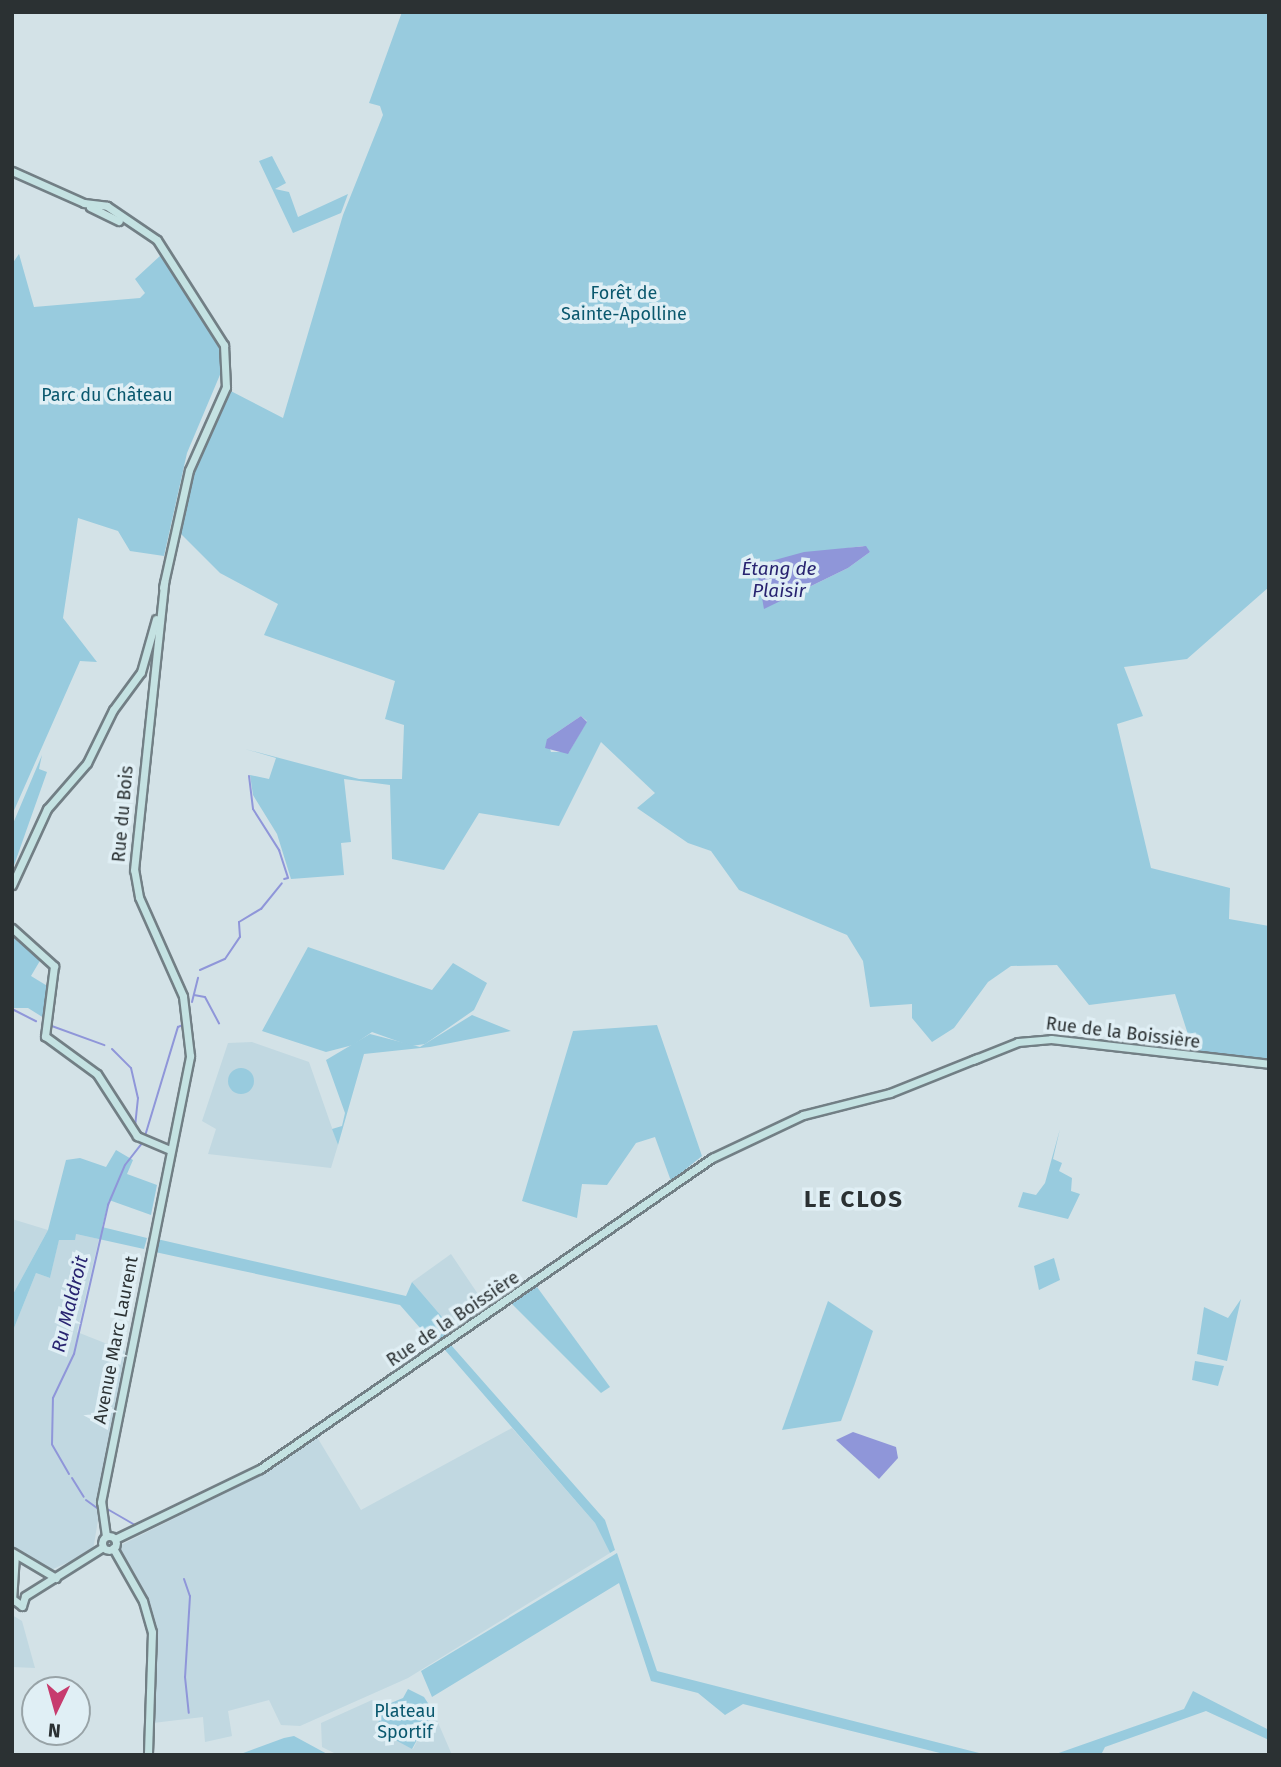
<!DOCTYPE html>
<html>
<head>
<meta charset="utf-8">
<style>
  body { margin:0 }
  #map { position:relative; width:1281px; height:1767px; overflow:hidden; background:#d3e2e7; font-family:"Fira Sans",sans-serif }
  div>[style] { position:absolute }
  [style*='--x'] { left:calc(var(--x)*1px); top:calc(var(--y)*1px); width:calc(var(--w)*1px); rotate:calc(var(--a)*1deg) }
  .built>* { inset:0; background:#c1d8e1 }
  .green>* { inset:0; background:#98cbde }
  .round { border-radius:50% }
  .water>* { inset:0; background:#8f96d9 }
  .stream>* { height:2px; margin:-1px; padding:0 1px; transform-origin:1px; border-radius:1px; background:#8f96d9 }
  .roads { filter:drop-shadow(2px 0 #727f85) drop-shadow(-2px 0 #727f85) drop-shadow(0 2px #727f85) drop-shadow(0 -2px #727f85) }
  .secondary>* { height:7px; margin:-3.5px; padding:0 3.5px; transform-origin:3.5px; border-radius:3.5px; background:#c4e2e2 }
  .secondary>.ring { margin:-3.5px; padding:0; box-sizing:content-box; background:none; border:7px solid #c4e2e2; border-radius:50% }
  span { translate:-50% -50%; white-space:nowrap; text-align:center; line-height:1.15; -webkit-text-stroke:7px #e0eff5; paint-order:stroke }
  .park-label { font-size:18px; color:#0a586e }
  .street-label { font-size:18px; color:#2b3133 }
  .water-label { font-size:19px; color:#282370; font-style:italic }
  .district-label { font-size:24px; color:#2b3133; font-weight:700; letter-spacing:2px }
  .frame { position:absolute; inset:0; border:14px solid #2b3133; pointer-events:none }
  .north { position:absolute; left:21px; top:1676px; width:70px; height:70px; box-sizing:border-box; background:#e0eff5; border:2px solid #98a3a7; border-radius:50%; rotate:185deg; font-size:19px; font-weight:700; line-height:28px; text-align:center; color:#2b3133 }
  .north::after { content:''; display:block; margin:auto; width:24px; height:32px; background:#c73b6e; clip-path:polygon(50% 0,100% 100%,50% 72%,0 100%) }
</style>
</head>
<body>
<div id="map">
  <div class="built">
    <div style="clip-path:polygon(252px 1042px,309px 1062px,338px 1145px,331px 1168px,208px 1154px,216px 1129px,202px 1121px,228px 1043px)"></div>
    <div style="clip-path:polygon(12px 1219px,48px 1230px,12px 1296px)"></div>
    <div style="clip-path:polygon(76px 1234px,99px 1239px,77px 1332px,125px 1351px,93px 1551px,51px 1570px,12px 1546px,12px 1333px,36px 1273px,50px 1278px,59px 1239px)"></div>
    <div style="clip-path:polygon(451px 1254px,488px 1309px,455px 1332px,412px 1282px)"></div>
    <div style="clip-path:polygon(512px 1428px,595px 1523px,610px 1553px,408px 1678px,300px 1726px,281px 1725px,269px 1700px,228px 1711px,232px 1736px,205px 1742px,203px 1717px,153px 1723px,154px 1623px,118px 1552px,121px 1545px,259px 1476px,317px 1437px,361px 1510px)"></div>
    <div style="clip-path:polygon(12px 1615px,22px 1621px,35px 1668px,12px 1667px)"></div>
    <div style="clip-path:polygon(372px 1700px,386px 1705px,375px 1729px,413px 1749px,433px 1711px,452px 1755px,338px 1755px,322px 1747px,321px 1723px)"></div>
  </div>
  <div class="green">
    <div style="clip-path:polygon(evenodd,402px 12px,1269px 12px,1269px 587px,1187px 659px,1124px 667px,1143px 716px,1117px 724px,1151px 868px,1230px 888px,1229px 919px,1269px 926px,1269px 1059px,1194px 1053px,1175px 994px,1089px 1005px,1057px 965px,1011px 966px,988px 982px,954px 1028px,932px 1042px,912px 1018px,912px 1004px,870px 1007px,863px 961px,847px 935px,739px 890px,711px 851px,688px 843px,637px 808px,655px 793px,601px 742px,559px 826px,479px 813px,444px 870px,392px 859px,390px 785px,344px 779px,351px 842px,341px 843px,344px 875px,291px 879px,277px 834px,253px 795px,250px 775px,269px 779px,276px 758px,245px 749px,359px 779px,402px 779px,404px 725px,385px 719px,395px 681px,264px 635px,278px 604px,220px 573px,179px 532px,189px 470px,223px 387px,283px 418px,343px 215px,383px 115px,380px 106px,369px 103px,402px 12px,863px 546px,870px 552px,848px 568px,793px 595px,827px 551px,863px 546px,402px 12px,581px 716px,587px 721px,569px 752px,551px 752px,547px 739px,581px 716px)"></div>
    <div style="clip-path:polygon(272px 156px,286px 183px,275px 189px,289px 192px,298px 217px,348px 194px,341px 213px,293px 233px,259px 161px)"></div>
    <div style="clip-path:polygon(19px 254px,34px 307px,140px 298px,145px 293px,135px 279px,161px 255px,203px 316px,220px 350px,222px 370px,187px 453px,164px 556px,130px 551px,118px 531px,78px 518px,63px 618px,97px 662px,80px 661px,12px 815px,12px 264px)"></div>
    <div style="clip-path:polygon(42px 755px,39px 769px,47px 772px,12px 871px,12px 826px)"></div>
    <div style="clip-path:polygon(12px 931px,41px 959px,31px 976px,49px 987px,44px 1018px,28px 1008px,12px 1008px)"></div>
    <div style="clip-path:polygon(308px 947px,432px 990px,453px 963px,487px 983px,474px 1010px,425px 1044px,411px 1046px,372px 1032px,353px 1045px,326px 1052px,262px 1031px)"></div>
    <div style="clip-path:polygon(472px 1015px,511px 1031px,430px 1047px,364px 1054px,338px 1145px,332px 1129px,342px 1126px,345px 1113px,326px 1060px,370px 1034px,420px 1047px)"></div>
    <div style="clip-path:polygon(657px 1025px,702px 1156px,671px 1181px,655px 1137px,636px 1143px,607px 1185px,582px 1184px,577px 1218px,522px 1201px,573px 1031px)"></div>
    <div class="round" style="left:228px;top:1068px;width:26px;height:26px"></div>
    <div style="clip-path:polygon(1060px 1129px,1053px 1159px,1062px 1163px,1059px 1171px,1072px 1178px,1071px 1191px,1080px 1194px,1068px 1219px,1018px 1207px,1023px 1192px,1036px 1195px,1045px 1183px)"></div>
    <div style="clip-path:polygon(116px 1150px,133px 1160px,127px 1174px,157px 1185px,151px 1215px,109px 1200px,102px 1227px,147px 1238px,144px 1249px,76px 1234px,75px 1240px,59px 1240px,50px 1278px,36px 1273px,12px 1333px,12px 1296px,48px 1230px,66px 1160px,80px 1158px,106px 1167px)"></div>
    <div style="clip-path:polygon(157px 1239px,406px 1296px,412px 1282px,455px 1332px,435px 1345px,400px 1305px,155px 1252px)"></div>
    <div style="clip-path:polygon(1054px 1258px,1060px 1280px,1039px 1290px,1034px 1266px)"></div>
    <div style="clip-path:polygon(537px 1287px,610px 1387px,601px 1393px,511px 1303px)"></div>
    <div style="clip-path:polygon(1241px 1299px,1227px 1361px,1197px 1354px,1204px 1307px,1228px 1318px)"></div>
    <div style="clip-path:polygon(828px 1301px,873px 1331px,854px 1386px,841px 1421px,782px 1430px)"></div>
    <div style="clip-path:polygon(451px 1345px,605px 1520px,615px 1550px,610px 1553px,595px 1523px,445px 1350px)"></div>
    <div style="clip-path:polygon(1195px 1361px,1224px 1366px,1218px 1386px,1192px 1380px)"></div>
    <div style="clip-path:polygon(617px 1553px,657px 1671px,987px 1755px,948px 1755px,743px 1704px,725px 1715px,698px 1693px,651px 1681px,619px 1583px,432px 1697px,421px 1671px)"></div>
    <div style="clip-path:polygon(408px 1689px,424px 1697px,433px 1711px,412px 1749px,375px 1729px,386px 1705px,403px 1698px)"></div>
    <div style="clip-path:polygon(1193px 1691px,1269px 1730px,1269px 1740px,1206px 1711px,1105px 1747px,1101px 1755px,1053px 1755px,1184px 1709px)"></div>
    <div style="clip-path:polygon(294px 1736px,329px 1755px,238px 1755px,284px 1738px)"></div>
  </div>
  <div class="water">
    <div style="clip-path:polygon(866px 546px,870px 552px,848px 568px,764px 609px,756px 565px,804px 552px)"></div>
    <div style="clip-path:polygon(581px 716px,587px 722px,568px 754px,545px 748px,547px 739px)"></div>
    <div style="clip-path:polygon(853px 1432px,896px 1447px,898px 1458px,879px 1479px,836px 1440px)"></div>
  </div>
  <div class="stream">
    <div style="--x:249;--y:776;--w:33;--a:83"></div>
    <div style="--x:253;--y:809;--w:49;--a:57.6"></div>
    <div style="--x:279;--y:850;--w:29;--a:72"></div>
    <div style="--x:288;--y:878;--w:4;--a:166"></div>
    <div style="--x:200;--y:970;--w:27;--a:-24"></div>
    <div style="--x:225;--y:959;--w:27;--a:-56"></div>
    <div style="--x:240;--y:937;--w:15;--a:-94"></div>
    <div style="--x:239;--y:922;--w:26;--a:-31"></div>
    <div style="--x:261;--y:909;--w:33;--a:-51"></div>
    <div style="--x:194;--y:995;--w:11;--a:10"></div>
    <div style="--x:205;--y:997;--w:30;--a:62"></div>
    <div style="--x:192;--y:1002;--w:25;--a:-76"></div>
    <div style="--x:12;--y:1009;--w:27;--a:27"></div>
    <div style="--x:49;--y:1025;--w:59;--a:20"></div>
    <div style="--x:112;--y:1049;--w:27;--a:45"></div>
    <div style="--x:131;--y:1068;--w:31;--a:77"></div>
    <div style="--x:138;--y:1098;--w:27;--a:96"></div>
    <div style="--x:145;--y:1136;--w:114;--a:-73.2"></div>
    <div style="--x:178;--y:1027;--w:8;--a:-23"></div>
    <div style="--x:69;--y:1474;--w:34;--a:-120"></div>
    <div style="--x:52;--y:1444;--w:46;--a:-88.8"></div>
    <div style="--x:53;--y:1398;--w:49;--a:-64.5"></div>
    <div style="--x:74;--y:1354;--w:153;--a:-77.1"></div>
    <div style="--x:108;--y:1205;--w:43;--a:-67"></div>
    <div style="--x:125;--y:1165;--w:29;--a:-52"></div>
    <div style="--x:72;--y:1478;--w:22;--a:58"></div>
    <div style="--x:86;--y:1500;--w:14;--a:36"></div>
    <div style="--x:109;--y:1510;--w:30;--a:30"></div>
    <div style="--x:184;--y:1579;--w:18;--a:71"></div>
    <div style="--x:190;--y:1596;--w:81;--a:93.5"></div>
    <div style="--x:185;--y:1677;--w:36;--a:84"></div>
  </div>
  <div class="roads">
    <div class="secondary">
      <div style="--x:12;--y:171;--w:79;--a:24"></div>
      <div style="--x:84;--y:203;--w:23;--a:7"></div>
      <div style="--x:107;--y:206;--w:60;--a:34.2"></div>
      <div style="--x:157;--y:240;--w:125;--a:57.5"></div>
      <div style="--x:224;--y:345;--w:42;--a:87.3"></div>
      <div style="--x:226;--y:387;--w:91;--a:114"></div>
      <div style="--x:189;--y:470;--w:120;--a:102.5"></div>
      <div style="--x:90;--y:207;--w:32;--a:26"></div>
      <div style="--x:141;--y:672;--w:55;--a:-74.2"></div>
      <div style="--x:12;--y:885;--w:84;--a:-65.3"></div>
      <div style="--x:47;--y:809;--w:61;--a:-49"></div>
      <div style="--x:87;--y:763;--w:59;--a:-63.9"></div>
      <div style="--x:113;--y:710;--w:47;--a:-53.6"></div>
      <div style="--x:12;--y:928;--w:57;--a:42.1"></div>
      <div style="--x:54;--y:966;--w:71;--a:97.3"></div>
      <div style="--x:45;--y:1036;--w:64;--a:36.2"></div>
      <div style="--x:97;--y:1074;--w:74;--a:57.2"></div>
      <div style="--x:137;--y:1136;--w:34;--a:23"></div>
      <div style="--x:973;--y:1060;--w:48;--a:-21.8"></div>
      <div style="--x:1018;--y:1042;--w:33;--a:-5"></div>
      <div style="--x:1051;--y:1039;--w:219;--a:6.5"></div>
      <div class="ring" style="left:102px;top:1536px;width:7px;height:7px"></div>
      <div style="--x:106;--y:1536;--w:34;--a:-98"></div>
      <div style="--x:101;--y:1502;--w:455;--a:-78.7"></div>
      <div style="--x:190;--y:1056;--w:60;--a:-96.7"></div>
      <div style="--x:183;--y:996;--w:108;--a:-114"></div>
      <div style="--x:139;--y:897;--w:27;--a:-100"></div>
      <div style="--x:134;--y:870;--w:289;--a:-84"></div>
      <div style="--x:115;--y:1539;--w:161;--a:-25.8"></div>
      <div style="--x:260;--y:1469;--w:549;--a:-34.53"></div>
      <div style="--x:712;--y:1158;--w:101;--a:-25.3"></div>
      <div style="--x:803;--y:1115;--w:90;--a:-14.2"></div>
      <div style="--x:890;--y:1093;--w:94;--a:-21.9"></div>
      <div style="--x:113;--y:1548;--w:61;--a:60.5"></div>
      <div style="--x:143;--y:1601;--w:32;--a:74"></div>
      <div style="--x:152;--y:1632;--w:123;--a:91.9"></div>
      <div style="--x:12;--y:1552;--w:51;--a:30.6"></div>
      <div style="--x:25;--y:1596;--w:92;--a:-32.1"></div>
      <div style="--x:14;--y:1600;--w:10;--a:37"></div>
      <div style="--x:22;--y:1606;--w:10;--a:-73"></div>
      <div style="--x:12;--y:1601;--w:46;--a:-86.3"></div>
    </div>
  </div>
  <div class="park-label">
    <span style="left:624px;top:304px">Forêt de<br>Sainte-Apolline</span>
    <span style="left:107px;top:395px">Parc du Château</span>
    <span style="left:405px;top:1722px">Plateau<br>Sportif</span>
  </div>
  <div class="street-label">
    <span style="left:123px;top:814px;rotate:-85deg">Rue du Bois</span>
    <span style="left:1123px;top:1033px;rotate:7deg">Rue de la Boissière</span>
    <span style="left:453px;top:1319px;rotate:-34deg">Rue de la Boissière</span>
    <span style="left:116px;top:1340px;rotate:-79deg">Avenue Marc Laurent</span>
  </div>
  <div class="water-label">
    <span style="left:779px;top:580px">Étang de<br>Plaisir</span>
    <span style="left:70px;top:1304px;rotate:-76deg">Ru Maldroit</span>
  </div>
  <div class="district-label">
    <span style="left:854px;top:1200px">LE CLOS</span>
  </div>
  <div class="frame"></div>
  <div class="north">N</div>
</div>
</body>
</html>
